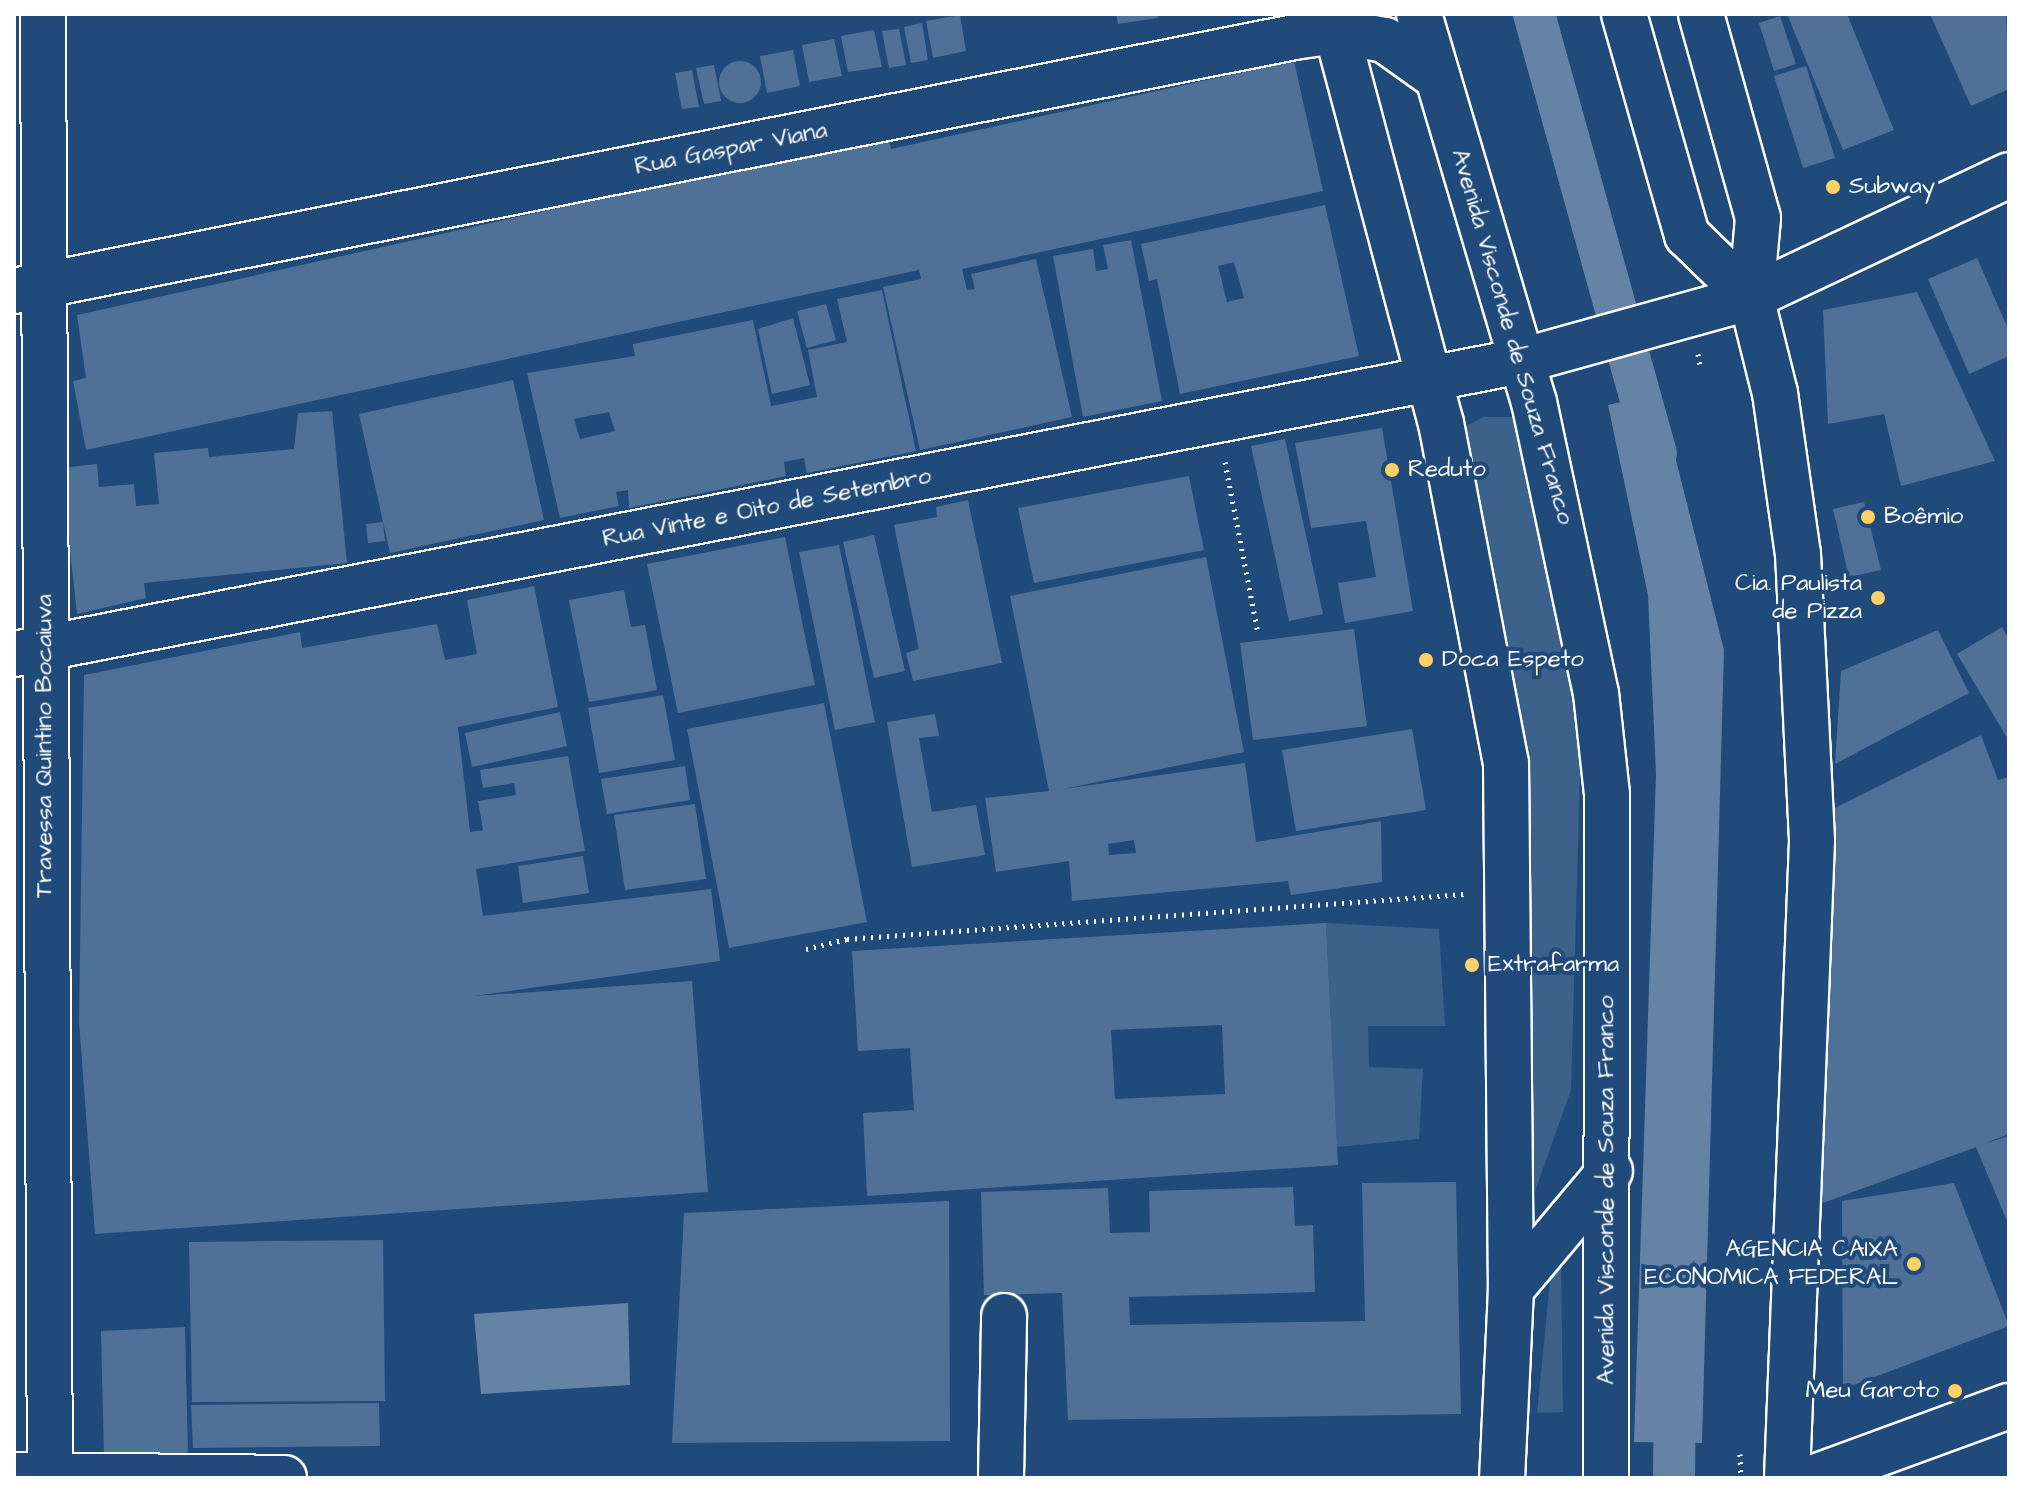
<!DOCTYPE html>
<html>
<head>
<meta charset="utf-8">
<style>
  body { margin:0 }
  #map { position:relative; width:2023px; height:1492px; overflow:hidden; background:#1f4a7a; font-family:"Architects Daughter",sans-serif }
  div>[style] { position:absolute }
  [style*='--x'] { left:calc(var(--x)*1px); top:calc(var(--y)*1px); width:calc(var(--w)*1px); rotate:calc(var(--a)*1deg) }
  .green>* { inset:0; background:#3c618b }
  .water>* { inset:0; background:#6583a4 }
  .canal>* { height:42px; margin:-21px; padding:0 21px; transform-origin:21px; border-radius:21px; background:#6583a4 }
  .building>* { inset:0; background:#507197 }
  .round { border-radius:50% }
  .path>* { height:5px; margin-top:-2.5px; transform-origin:0; background:repeating-linear-gradient(90deg,#fff 0 2px,transparent 0 8px) }
  .roads { filter:drop-shadow(2px 0 #fff) drop-shadow(-2px 0 #fff) drop-shadow(0 2px #fff) drop-shadow(0 -2px #fff) }
  .minor>* { height:44px; margin:-22px; padding:0 22px; transform-origin:22px; border-radius:22px; background:#1f4a7a }
  .major>* { height:44px; margin:-22px; padding:0 22px; transform-origin:22px; border-radius:22px; background:#1f4a7a }
  .dots>* { width:22px; height:22px; translate:-50% -50%; box-sizing:border-box; border:4px solid #1f4a7a; border-radius:50% }
  span { translate:-50% -50%; white-space:nowrap; text-align:center; line-height:1.15; -webkit-text-stroke:8px #1f4a7a; paint-order:stroke }
  .street-label { font-size:24px; color:#fff }
  .poi-label { font-size:24px; color:#fff }
  .left { translate:0 -50%; text-align:left }
  .right { translate:-100% -50%; text-align:right }
  .frame { position:absolute; inset:0; border:16px solid #fff; pointer-events:none }
</style>
</head>
<body>
<div id="map">
  <div class="green">
    <div style="clip-path:polygon(1483px 417px,1512px 417px,1558px 556px,1581px 741px,1571px 1090px,1528px 1211px,1461px 429px)"></div>
    <div style="clip-path:polygon(1326px 923px,1439px 929px,1445px 1026px,1368px 1026px,1369px 1067px,1423px 1069px,1419px 1139px,1337px 1147px)"></div>
    <div style="clip-path:polygon(1561px 1257px,1563px 1412px,1537px 1413px,1552px 1261px)"></div>
  </div>
  <div class="water">
    <div style="clip-path:polygon(1659px 393px,1724px 650px,1702px 1443px,1634px 1442px,1656px 774px,1648px 595px,1608px 405px)"></div>
    <div style="clip-path:polygon(628px 1303px,630px 1385px,481px 1394px,474px 1314px)"></div>
  </div>
  <div class="canal">
    <div style="--x:1534;--y:14;--w:456;--a:74.5"></div>
    <div style="--x:1674;--y:1478;--w:91;--a:-89.4"></div>
  </div>
  <div class="building">
    <div style="clip-path:polygon(1116px 14px,1157px 14px,1158px 18px,1118px 24px)"></div>
    <div style="clip-path:polygon(1787px 14px,1847px 14px,1894px 130px,1843px 150px)"></div>
    <div style="clip-path:polygon(1930px 14px,2006px 14px,2009px 89px,1971px 106px)"></div>
    <div style="clip-path:polygon(960px 15px,966px 51px,933px 58px,926px 21px)"></div>
    <div style="clip-path:polygon(1780px 16px,1796px 64px,1774px 71px,1759px 23px)"></div>
    <div style="clip-path:polygon(922px 23px,928px 60px,911px 63px,904px 27px)"></div>
    <div style="clip-path:polygon(899px 29px,906px 65px,889px 68px,882px 31px)"></div>
    <div style="clip-path:polygon(874px 30px,882px 67px,848px 72px,841px 36px)"></div>
    <div style="clip-path:polygon(834px 39px,842px 76px,809px 82px,802px 45px)"></div>
    <div style="clip-path:polygon(793px 50px,800px 86px,767px 93px,760px 56px)"></div>
    <div style="clip-path:polygon(1294px 61px,1323px 191px,962px 269px,967px 290px,975px 289px,971px 274px,1036px 259px,1072px 417px,920px 450px,883px 287px,921px 279px,919px 270px,86px 450px,73px 381px,86px 378px,77px 315px,742px 167px,889px 140px,891px 149px)"></div>
    <div class="round" style="left:719px;top:61px;width:42px;height:42px"></div>
    <div style="clip-path:polygon(714px 65px,721px 101px,704px 104px,696px 68px)"></div>
    <div style="clip-path:polygon(1806px 66px,1835px 158px,1803px 168px,1774px 76px)"></div>
    <div style="clip-path:polygon(692px 70px,699px 107px,682px 109px,675px 73px)"></div>
    <div style="clip-path:polygon(evenodd,1325px 205px,1359px 356px,1180px 394px,1157px 279px,1149px 281px,1141px 244px,1325px 205px,1234px 262px,1244px 298px,1227px 302px,1218px 266px,1234px 262px)"></div>
    <div style="clip-path:polygon(1131px 240px,1162px 401px,1083px 417px,1053px 256px,1093px 249px,1096px 271px,1108px 269px,1103px 245px)"></div>
    <div style="clip-path:polygon(1977px 258px,2009px 331px,2009px 356px,1969px 374px,1928px 279px)"></div>
    <div style="clip-path:polygon(evenodd,882px 290px,916px 451px,807px 473px,804px 458px,784px 462px,786px 476px,629px 508px,628px 490px,616px 492px,619px 506px,560px 518px,527px 373px,635px 356px,633px 344px,753px 320px,771px 406px,817px 397px,808px 350px,847px 342px,837px 299px,882px 290px,609px 412px,615px 431px,580px 439px,574px 419px,609px 412px)"></div>
    <div style="clip-path:polygon(1917px 292px,1995px 461px,1901px 486px,1884px 414px,1828px 424px,1823px 310px)"></div>
    <div style="clip-path:polygon(826px 304px,836px 340px,807px 348px,797px 311px)"></div>
    <div style="clip-path:polygon(793px 318px,810px 385px,772px 394px,758px 329px)"></div>
    <div style="clip-path:polygon(513px 380px,544px 520px,390px 553px,359px 414px)"></div>
    <div style="clip-path:polygon(332px 411px,347px 563px,144px 583px,146px 598px,77px 614px,61px 468px,97px 464px,99px 487px,134px 484px,136px 506px,159px 504px,154px 453px,208px 448px,209px 457px,294px 449px,298px 413px)"></div>
    <div style="clip-path:polygon(1382px 428px,1413px 611px,1345px 623px,1338px 583px,1376px 577px,1366px 521px,1311px 528px,1295px 443px)"></div>
    <div style="clip-path:polygon(1285px 439px,1323px 614px,1289px 621px,1251px 446px)"></div>
    <div style="clip-path:polygon(1189px 476px,1204px 550px,1034px 583px,1018px 508px)"></div>
    <div style="clip-path:polygon(968px 500px,1002px 663px,913px 681px,906px 653px,919px 649px,894px 525px,937px 517px,936px 507px)"></div>
    <div style="clip-path:polygon(1864px 502px,1881px 570px,1849px 577px,1833px 509px)"></div>
    <div style="clip-path:polygon(383px 522px,385px 541px,368px 543px,366px 524px)"></div>
    <div style="clip-path:polygon(874px 535px,905px 671px,874px 678px,843px 542px)"></div>
    <div style="clip-path:polygon(785px 537px,815px 685px,678px 713px,647px 564px)"></div>
    <div style="clip-path:polygon(839px 545px,875px 722px,835px 730px,799px 552px)"></div>
    <div style="clip-path:polygon(evenodd,1206px 557px,1244px 752px,1063px 789px,1245px 763px,1256px 842px,1381px 821px,1382px 882px,1291px 895px,1288px 881px,1072px 901px,1069px 861px,996px 872px,985px 798px,1049px 791px,1010px 596px,1206px 557px,1134px 840px,1136px 853px,1109px 855px,1108px 844px,1134px 840px)"></div>
    <div style="clip-path:polygon(534px 586px,558px 707px,458px 727px,470px 832px,483px 830px,478px 801px,516px 795px,514px 783px,483px 788px,480px 770px,568px 756px,585px 851px,476px 869px,483px 916px,711px 889px,720px 961px,474px 996px,692px 981px,708px 1192px,95px 1234px,79px 1022px,84px 675px,300px 632px,302px 648px,437px 624px,445px 660px,477px 654px,467px 600px)"></div>
    <div style="clip-path:polygon(624px 590px,631px 627px,645px 625px,657px 690px,589px 702px,569px 600px)"></div>
    <div style="clip-path:polygon(2002px 627px,2009px 640px,2009px 741px,1957px 654px)"></div>
    <div style="clip-path:polygon(1354px 629px,1367px 726px,1253px 740px,1240px 643px)"></div>
    <div style="clip-path:polygon(1938px 630px,1969px 693px,1835px 764px,1841px 671px)"></div>
    <div style="clip-path:polygon(663px 695px,675px 760px,599px 773px,588px 708px)"></div>
    <div style="clip-path:polygon(824px 703px,867px 922px,729px 948px,687px 729px)"></div>
    <div style="clip-path:polygon(560px 712px,567px 746px,472px 767px,465px 733px)"></div>
    <div style="clip-path:polygon(935px 714px,939px 736px,919px 738px,932px 812px,976px 805px,985px 855px,912px 867px,887px 722px)"></div>
    <div style="clip-path:polygon(1412px 729px,1426px 810px,1296px 831px,1282px 750px)"></div>
    <div style="clip-path:polygon(1981px 735px,1998px 780px,2009px 777px,2009px 1134px,1983px 1144px,2009px 1136px,2009px 1226px,1976px 1147px,1809px 1208px,1825px 813px)"></div>
    <div style="clip-path:polygon(685px 766px,690px 800px,607px 814px,601px 779px)"></div>
    <div style="clip-path:polygon(695px 804px,706px 879px,625px 890px,614px 815px)"></div>
    <div style="clip-path:polygon(583px 856px,589px 893px,523px 903px,518px 866px)"></div>
    <div style="clip-path:polygon(evenodd,1326px 923px,1338px 1165px,867px 1196px,863px 1113px,914px 1110px,910px 1048px,858px 1051px,852px 951px,1326px 923px,1222px 1025px,1225px 1094px,1115px 1099px,1111px 1030px,1222px 1025px)"></div>
    <div style="clip-path:polygon(1456px 1182px,1461px 1414px,1068px 1420px,1062px 1293px,984px 1295px,981px 1192px,1108px 1188px,1110px 1233px,1150px 1232px,1149px 1191px,1293px 1187px,1295px 1226px,1313px 1225px,1315px 1292px,1129px 1297px,1130px 1325px,1365px 1321px,1362px 1183px)"></div>
    <div style="clip-path:polygon(1954px 1183px,2009px 1326px,1843px 1389px,1842px 1201px)"></div>
    <div style="clip-path:polygon(949px 1201px,950px 1441px,672px 1443px,684px 1213px)"></div>
    <div style="clip-path:polygon(383px 1240px,385px 1401px,192px 1402px,189px 1242px)"></div>
    <div style="clip-path:polygon(185px 1327px,188px 1455px,104px 1456px,101px 1331px)"></div>
    <div style="clip-path:polygon(379px 1403px,380px 1446px,193px 1448px,191px 1405px)"></div>
  </div>
  <div class="path">
    <div style="--x:1698;--y:354;--w:11;--a:80"></div>
    <div style="--x:1225;--y:462;--w:175;--a:79.1"></div>
    <div style="--x:806;--y:949;--w:42;--a:-13.7"></div>
    <div style="--x:847;--y:939;--w:619;--a:-4.17"></div>
    <div style="--x:1740;--y:1454;--w:24;--a:88"></div>
  </div>
  <div class="roads">
    <div class="minor">
      <div style="--x:43;--y:14;--w:1464;--a:89.73"></div>
      <div style="--x:14;--y:291;--w:1305;--a:-11.22"></div>
      <div style="--x:1294;--y:37;--w:42;--a:-8.1"></div>
      <div style="--x:1336;--y:31;--w:50;--a:10.4"></div>
      <div style="--x:1385;--y:40;--w:65;--a:35.6"></div>
      <div style="--x:14;--y:654;--w:1535;--a:-11"></div>
      <div style="--x:1001;--y:1478;--w:162;--a:-88.9"></div>
    </div>
    <div class="major">
      <div style="--x:1332;--y:14;--w:423;--a:75.1"></div>
      <div style="--x:1441;--y:423;--w:346;--a:79.2"></div>
      <div style="--x:1506;--y:763;--w:526;--a:89.46"></div>
      <div style="--x:1511;--y:1289;--w:189;--a:92.7"></div>
      <div style="--x:1419;--y:14;--w:405;--a:73.5"></div>
      <div style="--x:1534;--y:402;--w:298;--a:78"></div>
      <div style="--x:1596;--y:693;--w:102;--a:83.8"></div>
      <div style="--x:1607;--y:794;--w:684;--a:90.08"></div>
      <div style="--x:1624;--y:14;--w:230;--a:74.1"></div>
      <div style="--x:1687;--y:235;--w:89;--a:44.1"></div>
      <div style="--x:1701;--y:14;--w:212;--a:74.4"></div>
      <div style="--x:1758;--y:218;--w:79;--a:95.1"></div>
      <div style="--x:1751;--y:297;--w:99;--a:76"></div>
      <div style="--x:1775;--y:393;--w:163;--a:81.9"></div>
      <div style="--x:1798;--y:554;--w:287;--a:87.2"></div>
      <div style="--x:1812;--y:841;--w:637;--a:92.25"></div>
      <div style="--x:1521;--y:361;--w:239;--a:-15.5"></div>
      <div style="--x:1751;--y:297;--w:285;--a:-25.3"></div>
      <div style="--x:1511;--y:1289;--w:154;--a:-50"></div>
      <div style="--x:14;--y:1475;--w:270;--a:0.6"></div>
      <div style="--x:1812;--y:1478;--w:210;--a:-20.1"></div>
    </div>
  </div>
  <div class="dots">
    <div style="left:1833px;top:187px;background:#ffd166"></div>
    <div style="left:1392px;top:470px;background:#ffd166"></div>
    <div style="left:1868px;top:517px;background:#ffd166"></div>
    <div style="left:1878px;top:598px;background:#ffd166"></div>
    <div style="left:1426px;top:660px;background:#ffd166"></div>
    <div style="left:1472px;top:965px;background:#ffd166"></div>
    <div style="left:1914px;top:1264px;background:#ffd166"></div>
    <div style="left:1955px;top:1391px;background:#ffd166"></div>
  </div>
  <div class="street-label">
    <span style="left:731px;top:149px;rotate:-11deg">Rua Gaspar Viana</span>
    <span style="left:1512px;top:337px;rotate:74deg">Avenida Visconde de Souza Franco</span>
    <span style="left:767px;top:508px;rotate:-11deg">Rua Vinte e Oito de Setembro</span>
    <span style="left:45px;top:746px;rotate:-90deg">Travessa Quintino Bocaiuva</span>
    <span style="left:1607px;top:1190px;rotate:-90deg">Avenida Visconde de Souza Franco</span>
  </div>
  <div class="poi-label">
    <span class="left" style="left:1849px;top:187px">Subway</span>
    <span class="left" style="left:1408px;top:470px">Reduto</span>
    <span class="left" style="left:1884px;top:517px">Boêmio</span>
    <span class="right" style="left:1862px;top:598px">Cia. Paulista<br>de Pizza</span>
    <span class="left" style="left:1442px;top:660px">Doca Espeto</span>
    <span class="left" style="left:1488px;top:965px">Extrafarma</span>
    <span class="right" style="left:1898px;top:1264px">AGENCIA CAIXA<br>ECONOMICA FEDERAL</span>
    <span class="right" style="left:1939px;top:1391px">Meu Garoto</span>
  </div>
  <div class="frame"></div>
</div>
</body>
</html>
